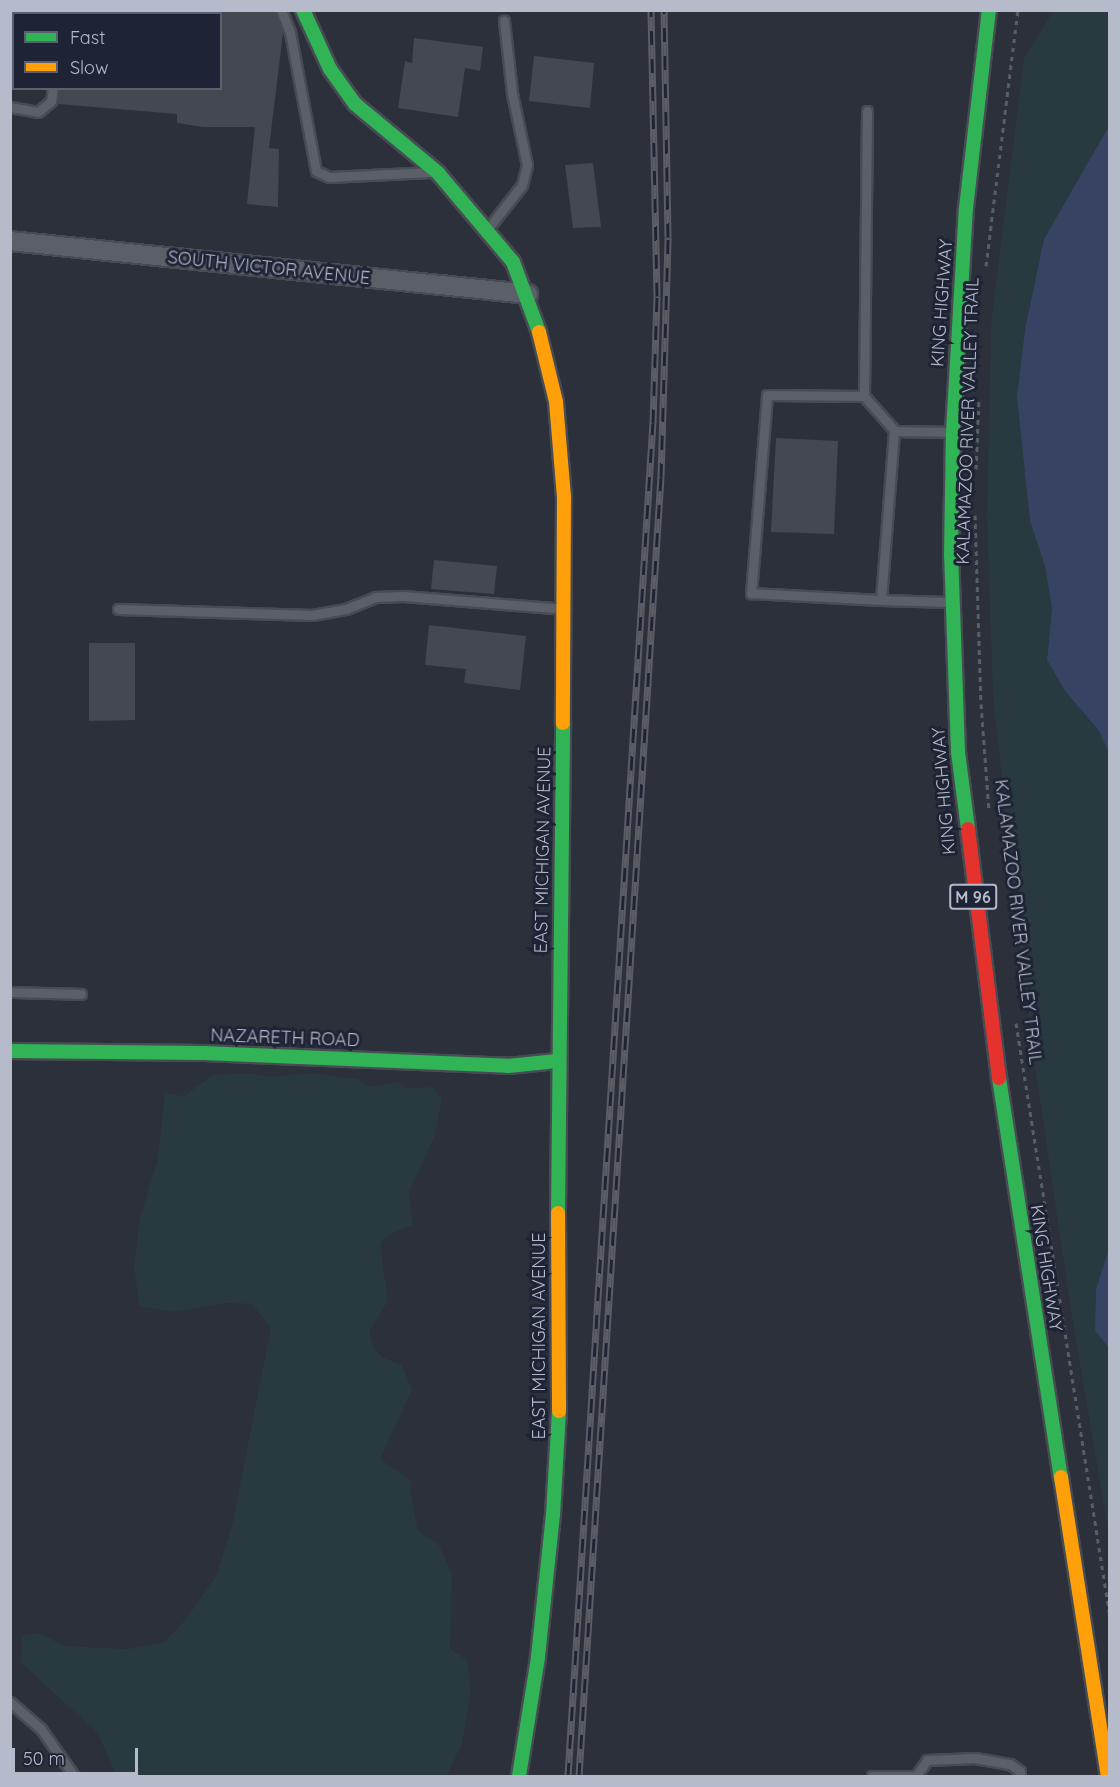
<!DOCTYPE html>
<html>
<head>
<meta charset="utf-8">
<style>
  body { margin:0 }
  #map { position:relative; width:1120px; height:1787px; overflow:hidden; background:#2b303a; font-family:Quicksand,sans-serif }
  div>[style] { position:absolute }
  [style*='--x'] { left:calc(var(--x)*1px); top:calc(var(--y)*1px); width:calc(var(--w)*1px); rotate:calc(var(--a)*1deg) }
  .green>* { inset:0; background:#283940 }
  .water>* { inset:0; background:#384363 }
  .building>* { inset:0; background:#444850 }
  .path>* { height:3px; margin-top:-1.5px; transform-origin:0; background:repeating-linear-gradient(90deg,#595d65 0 4.5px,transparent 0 9px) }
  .roads { filter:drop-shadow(2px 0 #474b53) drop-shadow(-2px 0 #474b53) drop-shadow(0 2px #474b53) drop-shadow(0 -2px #474b53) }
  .lane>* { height:9px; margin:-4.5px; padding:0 4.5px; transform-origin:4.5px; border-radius:4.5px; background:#5b5f68 }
  .street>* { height:18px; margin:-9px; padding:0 9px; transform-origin:9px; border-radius:9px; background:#5b5f68 }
  .fast>* { height:14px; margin:-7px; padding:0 7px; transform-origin:7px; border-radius:7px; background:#30b455 }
  .slow>* { height:14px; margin:-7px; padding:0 7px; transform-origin:7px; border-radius:7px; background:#ff9f0a }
  .jam>* { height:14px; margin:-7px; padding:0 7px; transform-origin:7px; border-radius:7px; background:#e5322d }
  .rail>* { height:7px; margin-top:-3.5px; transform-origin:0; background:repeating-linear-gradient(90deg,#1e2435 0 14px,#5a5d66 0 28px); box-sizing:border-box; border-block:2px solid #5a5d66 }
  span { translate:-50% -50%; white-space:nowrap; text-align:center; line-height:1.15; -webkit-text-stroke:6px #1e2435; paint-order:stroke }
  .shield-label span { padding:2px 4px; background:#1e2435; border:2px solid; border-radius:4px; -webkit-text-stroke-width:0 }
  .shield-label { font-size:16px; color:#b6bbcb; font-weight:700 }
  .street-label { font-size:18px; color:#b6bbcb }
  .frame { position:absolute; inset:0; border:12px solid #b6bbcb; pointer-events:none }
  .legend { position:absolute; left:12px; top:12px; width:210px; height:78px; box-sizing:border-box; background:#1e2435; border:2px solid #5b6071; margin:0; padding:8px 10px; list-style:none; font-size:18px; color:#b6bbcb }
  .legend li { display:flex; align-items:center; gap:12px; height:30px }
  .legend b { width:30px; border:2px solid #5b6071 }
  .scale { position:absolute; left:12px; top:1748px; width:126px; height:27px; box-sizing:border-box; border:3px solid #b6bbcb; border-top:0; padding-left:8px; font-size:18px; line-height:21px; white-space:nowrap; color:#b6bbcb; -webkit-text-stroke:4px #1e2435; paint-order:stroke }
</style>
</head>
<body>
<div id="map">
  <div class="green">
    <div style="clip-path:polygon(1053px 11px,1109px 11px,1109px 126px,1044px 239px,1025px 329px,1017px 397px,1030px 521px,1045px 566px,1052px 609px,1047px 660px,1065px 691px,1099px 731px,1109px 753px,1110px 1249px,1096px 1289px,1095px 1331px,1109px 1348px,1109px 1536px,1070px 1304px,1031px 1039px,993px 698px,987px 518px,991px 325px,1024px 58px)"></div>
    <div style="clip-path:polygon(248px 1073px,270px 1077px,311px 1073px,358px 1079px,368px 1087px,399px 1082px,406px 1088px,434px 1087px,442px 1100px,434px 1138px,409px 1192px,413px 1225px,388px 1235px,380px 1244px,388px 1301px,369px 1332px,373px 1347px,382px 1357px,402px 1365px,412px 1390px,380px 1459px,413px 1482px,410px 1490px,418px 1531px,439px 1545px,452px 1574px,450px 1649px,467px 1660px,471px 1691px,462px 1743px,447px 1776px,117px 1776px,97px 1732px,21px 1663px,22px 1636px,41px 1633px,63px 1646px,128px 1649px,163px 1643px,187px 1618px,216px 1576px,232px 1526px,271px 1327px,252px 1304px,225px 1303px,175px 1312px,139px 1306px,134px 1266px,140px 1217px,157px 1162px,165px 1093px,184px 1096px,213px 1075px)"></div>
  </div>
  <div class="water">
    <div style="clip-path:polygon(1109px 126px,1109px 753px,1099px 731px,1065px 691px,1047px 660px,1052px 609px,1045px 566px,1030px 521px,1017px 397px,1025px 329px,1044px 239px)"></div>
    <div style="clip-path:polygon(1109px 1249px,1109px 1348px,1095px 1331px,1096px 1289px)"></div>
  </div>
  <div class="building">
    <div style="clip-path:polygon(220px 10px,274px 10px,283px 33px,269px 148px,279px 149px,278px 207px,247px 204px,255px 127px,203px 127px,177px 123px,177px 114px,58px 104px,60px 88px,220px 88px)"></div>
    <div style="clip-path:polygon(414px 38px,483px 47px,480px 71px,465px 68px,458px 117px,398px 108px,405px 61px,412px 63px)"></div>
    <div style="clip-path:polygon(534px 56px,594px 63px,590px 108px,529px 101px)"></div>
    <div style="clip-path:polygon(593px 163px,601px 227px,573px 228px,565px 165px)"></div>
    <div style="clip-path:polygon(776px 438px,838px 441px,834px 534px,771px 532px)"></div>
    <div style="clip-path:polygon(434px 560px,497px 566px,494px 594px,431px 589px)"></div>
    <div style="clip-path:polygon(429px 625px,526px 636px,520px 690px,464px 683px,466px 669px,425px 665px)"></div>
    <div style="clip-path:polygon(89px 643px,135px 643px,135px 720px,89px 721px)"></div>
  </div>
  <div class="path">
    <div style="--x:986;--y:266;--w:258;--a:-82.9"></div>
    <div style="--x:976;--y:469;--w:71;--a:-87.6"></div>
    <div style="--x:975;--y:515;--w:189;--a:88.2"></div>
    <div style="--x:981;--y:704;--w:107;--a:85.7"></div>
    <div style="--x:1016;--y:1023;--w:601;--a:81.01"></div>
  </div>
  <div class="roads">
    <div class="lane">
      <div style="--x:281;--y:10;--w:24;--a:68"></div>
      <div style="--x:290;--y:32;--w:141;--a:79.4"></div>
      <div style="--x:316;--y:171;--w:14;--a:25"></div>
      <div style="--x:329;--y:177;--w:102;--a:-2.8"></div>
      <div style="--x:60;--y:14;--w:4;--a:-90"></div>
      <div style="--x:10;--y:107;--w:28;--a:10"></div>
      <div style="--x:38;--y:112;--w:17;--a:-40"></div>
      <div style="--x:51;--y:101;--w:13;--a:-81"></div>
      <div style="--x:867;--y:111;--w:285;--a:90.6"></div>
      <div style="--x:864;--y:396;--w:97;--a:-179.4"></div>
      <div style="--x:767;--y:395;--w:199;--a:94.6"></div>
      <div style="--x:751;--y:593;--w:130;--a:3.1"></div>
      <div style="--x:490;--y:226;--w:52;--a:-52"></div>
      <div style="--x:522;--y:185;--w:21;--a:-76"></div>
      <div style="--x:527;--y:165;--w:74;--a:-101.8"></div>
      <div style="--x:512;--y:93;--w:73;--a:-96.3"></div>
      <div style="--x:864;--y:396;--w:47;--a:48.5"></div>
      <div style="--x:949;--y:602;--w:68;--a:-178.3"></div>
      <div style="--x:881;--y:600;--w:169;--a:-85.6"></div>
      <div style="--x:894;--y:431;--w:58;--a:1"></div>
      <div style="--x:118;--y:609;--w:194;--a:1.8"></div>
      <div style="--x:312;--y:615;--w:35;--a:-10"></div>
      <div style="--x:346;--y:609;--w:31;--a:-22"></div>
      <div style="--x:375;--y:597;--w:28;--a:-2"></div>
      <div style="--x:403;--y:596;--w:163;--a:4.6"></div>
      <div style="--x:10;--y:992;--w:71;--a:1.6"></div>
      <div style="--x:10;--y:1702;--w:41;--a:41.1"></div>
      <div style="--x:41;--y:1729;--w:57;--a:54.9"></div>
      <div style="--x:872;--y:1776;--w:44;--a:0"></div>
      <div style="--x:916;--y:1776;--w:19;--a:-55"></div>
      <div style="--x:927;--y:1760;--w:48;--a:-2.4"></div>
      <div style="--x:975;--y:1758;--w:36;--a:10"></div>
      <div style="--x:1010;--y:1764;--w:12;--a:35"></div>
      <div style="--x:1020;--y:1771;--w:5;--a:90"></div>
    </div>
    <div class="street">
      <div style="--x:10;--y:241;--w:521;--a:5.84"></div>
    </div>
    <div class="fast">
      <div style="--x:303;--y:10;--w:65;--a:65.4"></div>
      <div style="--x:330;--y:69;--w:43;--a:54.5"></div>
      <div style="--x:355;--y:104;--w:108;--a:39.7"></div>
      <div style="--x:438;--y:173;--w:116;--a:49.9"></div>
      <div style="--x:513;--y:262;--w:75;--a:69.6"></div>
      <div style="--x:968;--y:829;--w:78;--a:-97.4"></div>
      <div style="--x:958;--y:752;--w:196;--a:-92"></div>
      <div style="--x:951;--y:556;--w:124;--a:-89.1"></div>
      <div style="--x:953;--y:432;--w:224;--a:-86.7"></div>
      <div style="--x:966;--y:208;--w:199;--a:-83.4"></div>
      <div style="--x:10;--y:1051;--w:194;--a:0.6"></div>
      <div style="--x:204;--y:1053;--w:304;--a:2.4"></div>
      <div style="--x:508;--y:1066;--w:49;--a:-5.8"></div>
      <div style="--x:999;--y:1078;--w:404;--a:81.2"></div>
      <div style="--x:558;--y:1213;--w:490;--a:-89.4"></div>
      <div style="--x:519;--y:1776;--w:121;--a:-80.9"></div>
      <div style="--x:538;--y:1657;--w:143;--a:-84"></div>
      <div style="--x:553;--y:1515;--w:104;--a:-86.7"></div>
    </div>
    <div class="slow">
      <div style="--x:539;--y:332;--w:72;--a:76.3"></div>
      <div style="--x:556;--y:402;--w:95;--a:85.2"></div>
      <div style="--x:564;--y:497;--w:226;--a:90.3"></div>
      <div style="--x:558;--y:1213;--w:198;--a:89.7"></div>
      <div style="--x:1061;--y:1477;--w:303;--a:81.1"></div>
    </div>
    <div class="jam">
      <div style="--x:968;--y:829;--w:251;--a:82.9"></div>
    </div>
  </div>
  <div class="rail">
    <div style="--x:568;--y:1776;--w:1356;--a:-86.41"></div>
    <div style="--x:653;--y:423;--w:127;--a:-88.2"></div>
    <div style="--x:657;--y:296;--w:286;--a:-91.2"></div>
    <div style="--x:579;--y:1776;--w:1302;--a:-86.39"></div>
    <div style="--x:661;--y:477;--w:240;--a:-88.3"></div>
    <div style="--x:668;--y:237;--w:227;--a:-91"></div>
  </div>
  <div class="shield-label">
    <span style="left:973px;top:897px">M 96</span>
  </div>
  <div class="street-label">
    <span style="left:269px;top:268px;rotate:6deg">SOUTH VICTOR AVENUE</span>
    <span style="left:942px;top:303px;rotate:-86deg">KING HIGHWAY</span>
    <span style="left:968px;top:421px;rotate:-88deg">KALAMAZOO RIVER VALLEY TRAIL</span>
    <span style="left:944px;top:791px;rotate:-95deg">KING HIGHWAY</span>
    <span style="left:543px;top:850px;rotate:-89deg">EAST MICHIGAN AVENUE</span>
    <span style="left:1018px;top:922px;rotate:83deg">KALAMAZOO RIVER VALLEY TRAIL</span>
    <span style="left:285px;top:1038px;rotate:2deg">NAZARETH ROAD</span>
    <span style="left:1046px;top:1268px;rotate:81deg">KING HIGHWAY</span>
    <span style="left:539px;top:1336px;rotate:-90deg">EAST MICHIGAN AVENUE</span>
  </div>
  <div class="frame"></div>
  <ul class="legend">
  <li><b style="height:8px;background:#30b455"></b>Fast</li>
  <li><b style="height:8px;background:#ff9f0a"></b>Slow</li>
  </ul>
  <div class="scale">50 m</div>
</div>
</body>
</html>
